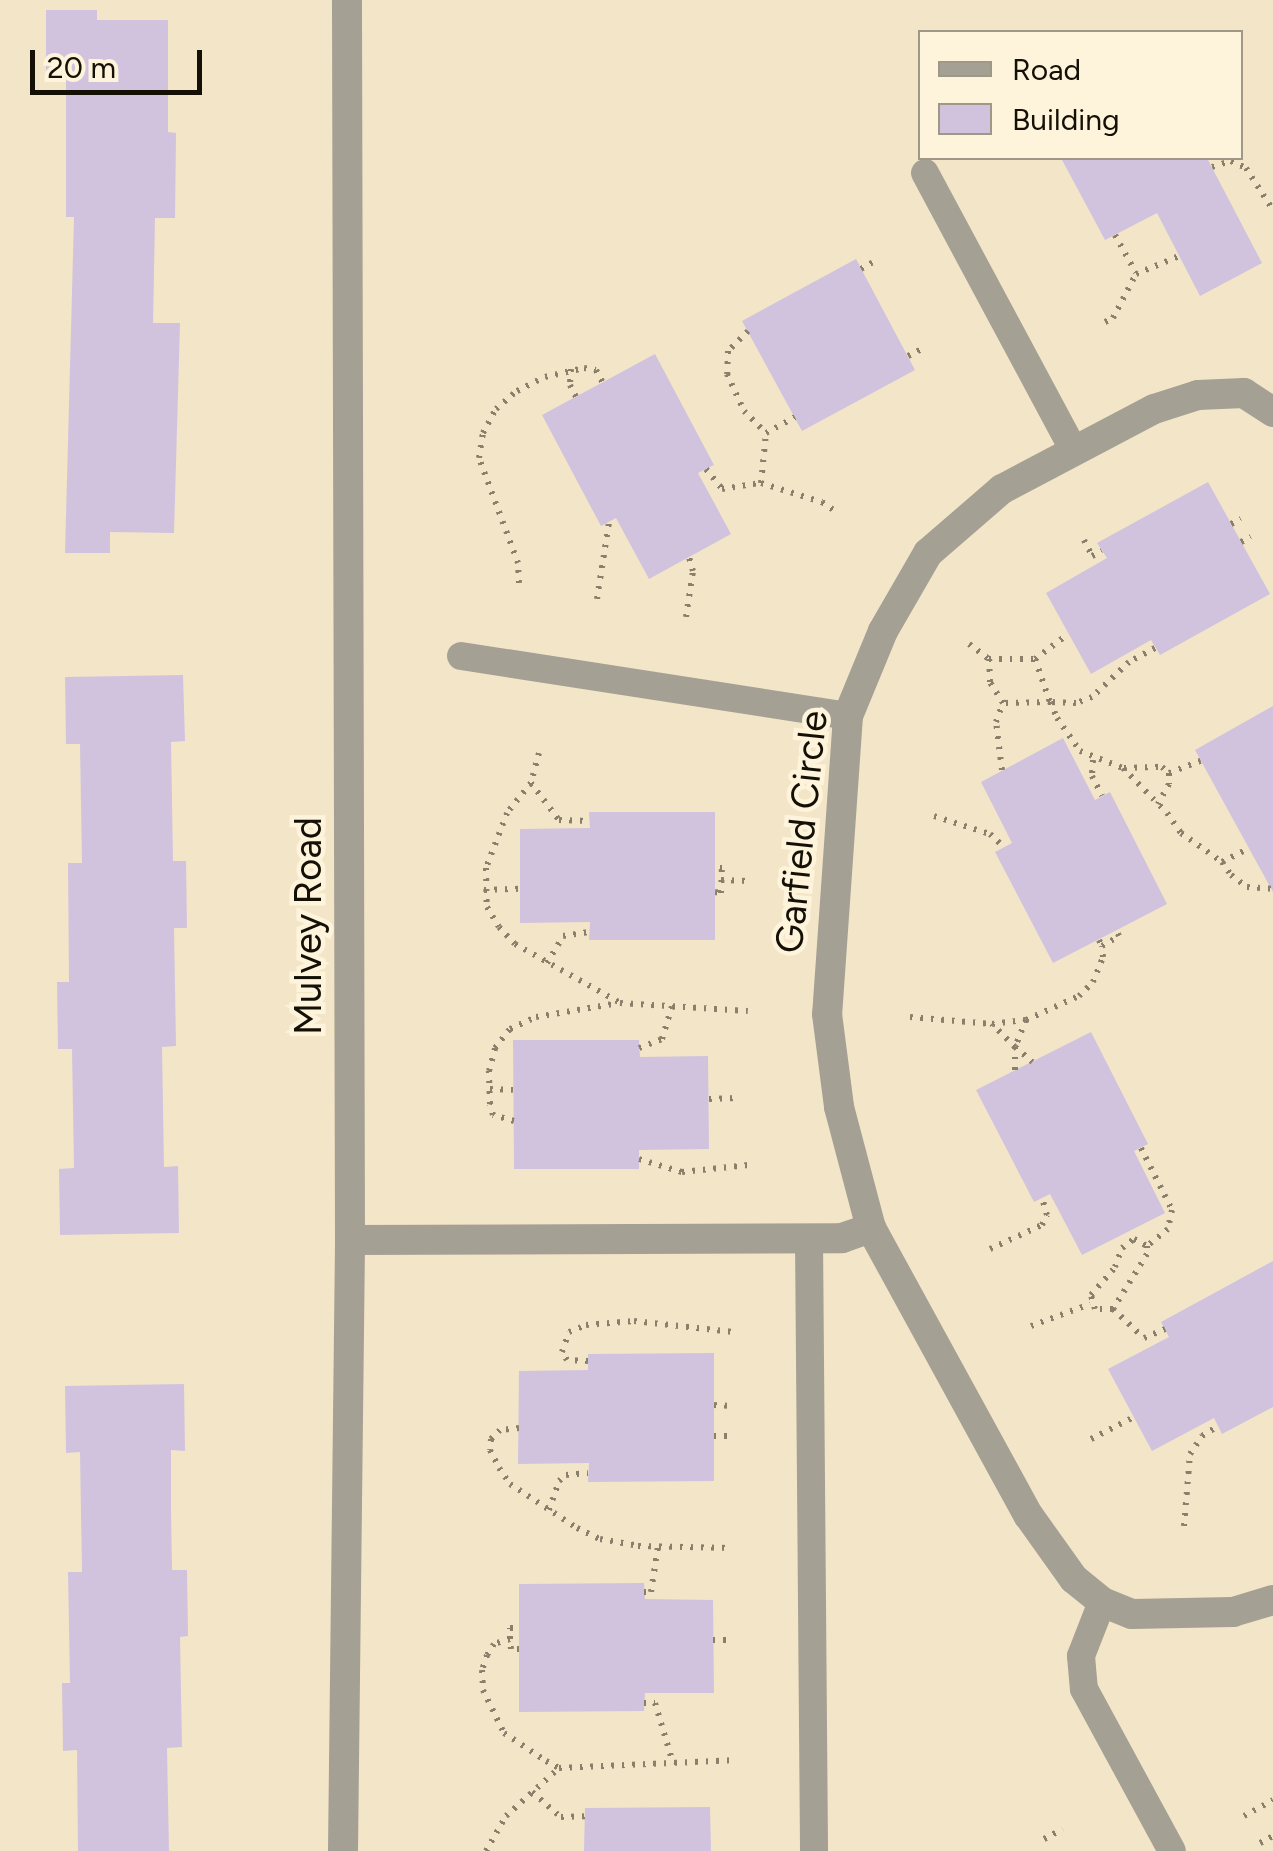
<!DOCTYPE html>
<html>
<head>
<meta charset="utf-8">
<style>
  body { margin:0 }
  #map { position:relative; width:1273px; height:1851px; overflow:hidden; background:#f3e5c8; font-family:Figtree,sans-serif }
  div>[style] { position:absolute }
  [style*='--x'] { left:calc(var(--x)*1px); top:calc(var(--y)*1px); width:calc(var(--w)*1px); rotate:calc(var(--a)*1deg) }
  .building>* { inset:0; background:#d1c3de }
  .path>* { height:6px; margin-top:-3px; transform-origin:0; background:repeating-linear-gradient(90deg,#897f6b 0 2.5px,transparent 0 10.5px) }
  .lane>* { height:28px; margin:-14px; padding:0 14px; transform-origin:14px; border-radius:14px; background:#a5a094 }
  .street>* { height:30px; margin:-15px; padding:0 15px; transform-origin:15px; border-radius:15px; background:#a5a094 }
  span { translate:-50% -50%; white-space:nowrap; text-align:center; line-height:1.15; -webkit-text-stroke:9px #fef3db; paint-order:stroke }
  .street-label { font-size:38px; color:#141006 }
  .legend { position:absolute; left:918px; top:30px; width:325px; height:130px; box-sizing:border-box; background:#fef3db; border:2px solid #a09886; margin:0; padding:12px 18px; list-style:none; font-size:30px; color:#141006 }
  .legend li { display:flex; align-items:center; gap:20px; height:50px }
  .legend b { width:50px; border:2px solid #a09886 }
  .scale { position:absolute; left:30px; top:50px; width:172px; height:45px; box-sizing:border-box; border:5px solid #141006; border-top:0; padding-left:12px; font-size:30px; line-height:35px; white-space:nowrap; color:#141006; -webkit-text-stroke:8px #fef3db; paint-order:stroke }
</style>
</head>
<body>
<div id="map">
  <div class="building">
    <div style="clip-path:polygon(46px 10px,97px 10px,97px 20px,168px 20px,168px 132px,176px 133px,175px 218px,155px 218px,153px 323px,180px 323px,174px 533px,110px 532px,110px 553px,65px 553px,74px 217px,66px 217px,66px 75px,46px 75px)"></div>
    <div style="clip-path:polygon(1061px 158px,1207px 158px,1262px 263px,1200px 296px,1157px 213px,1105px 240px)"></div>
    <div style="clip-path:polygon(856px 259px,915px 370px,802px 431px,742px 321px)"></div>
    <div style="clip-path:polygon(655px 354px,714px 465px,698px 473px,731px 534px,649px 579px,616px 518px,601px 526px,542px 415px)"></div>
    <div style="clip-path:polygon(1208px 482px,1270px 594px,1160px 655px,1151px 640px,1091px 674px,1046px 593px,1107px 558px,1097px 543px)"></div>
    <div style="clip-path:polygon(183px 675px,185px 741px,171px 742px,173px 861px,186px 861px,187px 928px,174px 928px,176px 1046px,162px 1047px,164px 1167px,178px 1166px,179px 1233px,60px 1235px,59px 1169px,74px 1168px,72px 1049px,58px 1049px,57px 982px,69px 982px,68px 863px,82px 863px,80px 744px,66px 744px,65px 677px)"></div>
    <div style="clip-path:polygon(1273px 706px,1273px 892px,1195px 750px)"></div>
    <div style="clip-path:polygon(1063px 738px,1095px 800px,1110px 792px,1167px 904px,1053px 963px,995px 852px,1012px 843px,981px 782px)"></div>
    <div style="clip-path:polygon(589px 812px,715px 812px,715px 940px,589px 940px,590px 922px,520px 923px,520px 829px,590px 828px)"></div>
    <div style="clip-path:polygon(1091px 1032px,1148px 1144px,1134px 1151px,1165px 1213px,1082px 1255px,1050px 1194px,1034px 1202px,976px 1090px)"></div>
    <div style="clip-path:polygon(513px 1040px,639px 1040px,640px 1057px,708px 1056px,709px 1149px,639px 1150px,639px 1169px,514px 1169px)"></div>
    <div style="clip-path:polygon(1273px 1261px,1273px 1407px,1222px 1434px,1214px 1418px,1152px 1451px,1108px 1369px,1169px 1337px,1161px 1322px)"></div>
    <div style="clip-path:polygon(714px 1353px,714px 1481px,588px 1482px,589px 1463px,518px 1464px,519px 1371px,588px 1370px,588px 1354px)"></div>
    <div style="clip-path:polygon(184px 1384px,185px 1451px,171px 1450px,171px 1510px,172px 1570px,187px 1570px,188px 1636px,180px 1637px,182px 1747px,167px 1748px,169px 1851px,78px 1851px,77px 1750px,63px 1751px,62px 1683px,70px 1683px,68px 1572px,82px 1572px,80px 1452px,66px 1453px,65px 1386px)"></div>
    <div style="clip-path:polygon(644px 1583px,645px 1599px,713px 1600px,714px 1693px,645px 1693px,644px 1711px,519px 1712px,519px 1584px)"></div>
    <div style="clip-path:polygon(710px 1807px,711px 1851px,584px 1851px,585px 1808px)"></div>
  </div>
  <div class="path">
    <div style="--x:1212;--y:167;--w:20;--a:-18"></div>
    <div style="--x:1231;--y:161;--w:17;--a:25"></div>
    <div style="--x:1246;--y:168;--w:50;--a:57.3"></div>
    <div style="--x:1115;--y:235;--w:43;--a:61.1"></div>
    <div style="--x:861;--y:269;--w:16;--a:-30"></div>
    <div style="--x:1105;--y:322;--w:9;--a:-27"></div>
    <div style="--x:1113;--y:318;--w:50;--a:-62.4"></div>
    <div style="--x:1136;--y:274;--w:47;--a:-22.7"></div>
    <div style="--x:748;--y:331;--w:28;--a:135"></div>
    <div style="--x:728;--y:351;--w:23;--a:92"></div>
    <div style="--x:727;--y:374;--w:41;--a:65.3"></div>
    <div style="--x:744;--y:411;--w:31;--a:45"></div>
    <div style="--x:908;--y:356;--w:18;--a:-27"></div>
    <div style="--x:571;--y:369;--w:16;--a:94"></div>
    <div style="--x:570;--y:385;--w:13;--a:63"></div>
    <div style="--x:706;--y:469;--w:26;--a:51"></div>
    <div style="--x:722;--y:489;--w:39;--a:-9"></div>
    <div style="--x:761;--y:483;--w:64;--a:17.3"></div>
    <div style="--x:822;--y:502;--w:19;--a:35"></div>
    <div style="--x:761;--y:483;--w:50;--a:-84.3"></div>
    <div style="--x:766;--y:433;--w:33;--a:-29"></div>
    <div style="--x:1231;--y:524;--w:11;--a:-27"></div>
    <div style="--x:1084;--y:540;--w:18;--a:63"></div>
    <div style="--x:1092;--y:556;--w:11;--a:-27"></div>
    <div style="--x:1241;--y:542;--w:11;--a:-27"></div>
    <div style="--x:519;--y:583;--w:20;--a:-93"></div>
    <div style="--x:518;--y:563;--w:112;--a:-110.4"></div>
    <div style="--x:479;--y:458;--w:25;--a:-81"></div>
    <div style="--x:483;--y:433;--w:27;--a:-62"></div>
    <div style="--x:496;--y:409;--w:28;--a:-41"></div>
    <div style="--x:517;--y:391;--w:31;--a:-27"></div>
    <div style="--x:545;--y:377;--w:40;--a:-13"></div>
    <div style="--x:584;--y:368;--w:12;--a:9"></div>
    <div style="--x:596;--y:370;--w:15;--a:62"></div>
    <div style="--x:597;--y:599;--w:78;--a:-81.1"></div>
    <div style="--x:686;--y:617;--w:47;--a:-81.3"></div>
    <div style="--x:693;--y:571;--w:15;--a:-106"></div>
    <div style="--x:969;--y:644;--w:25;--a:37"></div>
    <div style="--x:989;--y:659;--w:46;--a:0"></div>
    <div style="--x:1035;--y:659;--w:46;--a:70.8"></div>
    <div style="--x:1050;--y:702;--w:47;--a:178.8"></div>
    <div style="--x:1003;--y:703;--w:25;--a:-122"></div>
    <div style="--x:990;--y:682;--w:23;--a:-92"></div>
    <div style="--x:1155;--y:648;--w:30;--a:152"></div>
    <div style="--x:1129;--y:662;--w:51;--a:136.6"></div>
    <div style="--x:1092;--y:697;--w:17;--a:159"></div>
    <div style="--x:1076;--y:703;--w:26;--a:-178"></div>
    <div style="--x:1050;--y:702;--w:17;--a:66"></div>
    <div style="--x:1057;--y:718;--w:40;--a:55.1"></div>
    <div style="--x:1080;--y:751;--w:46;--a:21.6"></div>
    <div style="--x:1123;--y:768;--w:63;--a:45.6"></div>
    <div style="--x:1167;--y:813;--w:24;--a:55"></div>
    <div style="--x:1181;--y:833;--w:50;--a:35.3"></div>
    <div style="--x:1222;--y:862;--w:16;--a:55"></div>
    <div style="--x:1231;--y:875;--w:20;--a:37"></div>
    <div style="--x:1247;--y:887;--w:26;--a:4"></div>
    <div style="--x:1035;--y:659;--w:41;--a:-37.1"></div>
    <div style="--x:539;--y:753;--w:31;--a:105"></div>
    <div style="--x:531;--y:783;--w:38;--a:129"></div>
    <div style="--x:507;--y:813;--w:59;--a:110.9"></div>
    <div style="--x:486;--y:868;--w:39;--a:89"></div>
    <div style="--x:487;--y:907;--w:23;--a:59"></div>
    <div style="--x:499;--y:927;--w:23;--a:47"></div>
    <div style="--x:515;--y:944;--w:120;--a:29.3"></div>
    <div style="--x:620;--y:1003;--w:128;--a:3.6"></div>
    <div style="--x:1093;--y:760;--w:16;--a:94"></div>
    <div style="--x:1092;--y:776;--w:22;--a:63"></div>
    <div style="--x:1124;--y:768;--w:38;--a:-2"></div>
    <div style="--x:1162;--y:767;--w:9;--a:41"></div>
    <div style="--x:1169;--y:773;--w:11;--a:90"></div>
    <div style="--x:1169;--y:784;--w:23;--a:119"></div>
    <div style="--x:1002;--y:770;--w:48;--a:-97.1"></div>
    <div style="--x:996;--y:722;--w:20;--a:-70"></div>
    <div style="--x:1169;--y:773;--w:34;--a:-21"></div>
    <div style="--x:531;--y:783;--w:46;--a:52.9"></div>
    <div style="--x:559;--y:820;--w:30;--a:2"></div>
    <div style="--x:934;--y:816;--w:59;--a:17.8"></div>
    <div style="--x:990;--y:834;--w:19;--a:43"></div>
    <div style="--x:1222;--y:862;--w:30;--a:-27"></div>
    <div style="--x:721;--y:880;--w:28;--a:2"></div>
    <div style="--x:484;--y:890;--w:36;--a:-2"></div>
    <div style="--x:715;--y:892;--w:6;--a:9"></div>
    <div style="--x:721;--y:893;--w:25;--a:-88"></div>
    <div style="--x:722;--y:868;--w:7;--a:180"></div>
    <div style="--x:1099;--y:940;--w:7;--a:63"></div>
    <div style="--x:1102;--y:946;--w:20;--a:-30"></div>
    <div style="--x:1119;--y:936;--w:7;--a:-117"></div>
    <div style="--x:547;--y:963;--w:31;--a:-59"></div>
    <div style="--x:563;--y:936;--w:26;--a:-9"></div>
    <div style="--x:910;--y:1017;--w:82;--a:4.9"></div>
    <div style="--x:992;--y:1024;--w:34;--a:-7"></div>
    <div style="--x:1026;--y:1020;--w:29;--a:112"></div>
    <div style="--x:1015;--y:1047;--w:33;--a:-135"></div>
    <div style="--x:1026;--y:1020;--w:58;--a:-24.4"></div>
    <div style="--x:1079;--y:996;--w:20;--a:-45"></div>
    <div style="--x:1093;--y:982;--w:27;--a:-68"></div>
    <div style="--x:1103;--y:957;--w:11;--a:-95"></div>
    <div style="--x:639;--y:1048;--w:25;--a:-21"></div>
    <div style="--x:662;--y:1039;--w:34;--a:-73"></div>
    <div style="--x:1015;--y:1070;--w:23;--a:-90"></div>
    <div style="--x:1015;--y:1047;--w:23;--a:41"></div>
    <div style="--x:490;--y:1089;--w:23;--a:2"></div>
    <div style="--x:709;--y:1099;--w:28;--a:-2"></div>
    <div style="--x:514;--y:1121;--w:22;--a:-164"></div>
    <div style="--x:493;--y:1115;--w:11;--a:-105"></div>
    <div style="--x:490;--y:1104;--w:33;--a:-92"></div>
    <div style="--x:489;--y:1071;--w:24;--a:-75"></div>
    <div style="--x:495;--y:1048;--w:24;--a:-52"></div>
    <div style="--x:510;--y:1029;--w:29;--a:-25"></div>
    <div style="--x:536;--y:1017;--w:84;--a:-9.6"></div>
    <div style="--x:1141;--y:1148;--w:69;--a:63.4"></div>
    <div style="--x:1172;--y:1210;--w:19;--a:102"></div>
    <div style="--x:1168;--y:1229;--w:27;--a:141"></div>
    <div style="--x:639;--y:1159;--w:45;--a:16.8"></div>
    <div style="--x:682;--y:1172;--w:67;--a:-6"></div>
    <div style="--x:1134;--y:1239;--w:15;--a:28"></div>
    <div style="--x:1147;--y:1246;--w:8;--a:90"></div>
    <div style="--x:1147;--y:1254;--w:65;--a:121.7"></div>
    <div style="--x:1113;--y:1309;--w:18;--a:180"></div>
    <div style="--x:1095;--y:1309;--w:15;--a:-106"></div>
    <div style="--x:1091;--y:1295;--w:37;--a:-49"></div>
    <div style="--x:1115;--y:1267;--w:20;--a:-70"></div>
    <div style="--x:1122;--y:1248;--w:15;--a:-37"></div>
    <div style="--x:990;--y:1249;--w:57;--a:-24.8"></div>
    <div style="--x:1042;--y:1225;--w:11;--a:-63"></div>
    <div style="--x:1047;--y:1215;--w:18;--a:-106"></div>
    <div style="--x:1113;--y:1309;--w:42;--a:43.1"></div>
    <div style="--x:1144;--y:1338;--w:23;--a:-23"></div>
    <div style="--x:1031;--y:1326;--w:63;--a:-20.4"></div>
    <div style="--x:588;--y:1361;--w:21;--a:-177"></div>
    <div style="--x:567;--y:1360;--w:9;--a:-122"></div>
    <div style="--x:562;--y:1352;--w:21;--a:-71"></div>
    <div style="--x:569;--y:1332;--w:18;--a:-22"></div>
    <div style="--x:586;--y:1325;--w:48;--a:-4.8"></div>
    <div style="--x:634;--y:1321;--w:100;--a:6.3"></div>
    <div style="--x:714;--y:1405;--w:19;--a:3"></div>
    <div style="--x:519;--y:1428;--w:19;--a:174"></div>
    <div style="--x:500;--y:1430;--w:13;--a:135"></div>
    <div style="--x:491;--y:1439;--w:11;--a:95"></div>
    <div style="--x:490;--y:1450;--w:20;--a:63"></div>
    <div style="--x:499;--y:1468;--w:19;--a:55"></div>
    <div style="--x:510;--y:1484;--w:80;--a:33.3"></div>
    <div style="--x:577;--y:1528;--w:25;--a:26"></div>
    <div style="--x:600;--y:1539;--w:39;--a:10"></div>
    <div style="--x:638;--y:1546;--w:94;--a:1.2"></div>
    <div style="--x:714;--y:1436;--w:19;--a:0"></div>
    <div style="--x:1091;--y:1439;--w:48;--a:-27.1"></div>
    <div style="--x:549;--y:1510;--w:31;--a:-71"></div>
    <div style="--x:559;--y:1481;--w:9;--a:-41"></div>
    <div style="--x:566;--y:1475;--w:22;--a:-5"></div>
    <div style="--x:1184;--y:1526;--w:72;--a:-85.2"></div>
    <div style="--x:1190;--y:1454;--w:22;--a:-56"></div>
    <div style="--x:1202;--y:1436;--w:19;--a:-32"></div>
    <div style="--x:644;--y:1592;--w:7;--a:0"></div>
    <div style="--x:651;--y:1592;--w:47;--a:-81.3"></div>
    <div style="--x:510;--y:1639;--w:17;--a:163"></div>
    <div style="--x:494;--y:1644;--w:13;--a:122"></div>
    <div style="--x:487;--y:1655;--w:16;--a:108"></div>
    <div style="--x:482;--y:1670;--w:20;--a:87"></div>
    <div style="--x:483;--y:1690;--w:48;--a:64"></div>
    <div style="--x:504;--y:1733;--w:50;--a:33.7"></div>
    <div style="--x:546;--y:1761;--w:15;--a:28"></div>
    <div style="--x:559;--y:1768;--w:173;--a:-2.6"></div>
    <div style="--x:713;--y:1640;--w:19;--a:0"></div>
    <div style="--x:519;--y:1649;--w:8;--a:180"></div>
    <div style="--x:511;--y:1649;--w:10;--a:-96"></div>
    <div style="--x:510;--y:1639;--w:11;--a:-90"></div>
    <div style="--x:510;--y:1628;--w:9;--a:0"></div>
    <div style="--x:644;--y:1703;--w:11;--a:0"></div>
    <div style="--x:655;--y:1703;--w:63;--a:73.3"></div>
    <div style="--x:532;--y:1792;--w:38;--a:41"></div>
    <div style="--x:561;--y:1817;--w:24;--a:-2"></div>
    <div style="--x:1244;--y:1816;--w:33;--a:-29"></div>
    <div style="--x:1044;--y:1839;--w:21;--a:-28"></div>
    <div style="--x:1260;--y:1843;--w:15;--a:-28"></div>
    <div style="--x:486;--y:1851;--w:40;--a:-60.3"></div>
    <div style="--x:506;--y:1816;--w:72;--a:-42.2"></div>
  </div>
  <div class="lane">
    <div style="--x:925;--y:173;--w:315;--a:61.8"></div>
    <div style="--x:461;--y:656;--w:392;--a:8.8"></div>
    <div style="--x:809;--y:1238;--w:613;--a:89.53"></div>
    <div style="--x:1102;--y:1602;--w:58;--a:111.3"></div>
    <div style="--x:1081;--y:1656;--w:33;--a:85"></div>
    <div style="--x:1084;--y:1689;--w:184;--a:61.5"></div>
  </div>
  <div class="street">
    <div style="--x:1273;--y:412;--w:35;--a:-147"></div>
    <div style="--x:1244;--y:393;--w:46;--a:177.5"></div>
    <div style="--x:1198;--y:395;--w:46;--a:162.3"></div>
    <div style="--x:1154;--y:409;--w:172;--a:152.2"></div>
    <div style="--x:1002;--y:489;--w:98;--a:139.1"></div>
    <div style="--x:928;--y:553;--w:90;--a:120"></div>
    <div style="--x:883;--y:631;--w:92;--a:112.4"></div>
    <div style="--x:848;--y:716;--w:299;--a:94"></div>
    <div style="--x:827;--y:1014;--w:94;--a:82.6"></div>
    <div style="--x:839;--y:1107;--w:125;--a:75.2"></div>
    <div style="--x:871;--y:1228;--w:328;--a:61.3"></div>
    <div style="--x:1029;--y:1516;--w:77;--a:54.5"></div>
    <div style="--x:1074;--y:1579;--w:36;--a:39"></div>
    <div style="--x:1102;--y:1602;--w:32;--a:22"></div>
    <div style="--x:1132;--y:1614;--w:101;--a:-1.1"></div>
    <div style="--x:1233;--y:1612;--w:42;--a:-16.7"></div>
    <div style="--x:350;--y:1240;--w:492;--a:-0.2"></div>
    <div style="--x:842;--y:1238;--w:31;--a:-19"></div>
    <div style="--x:343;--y:1851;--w:611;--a:-89.34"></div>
    <div style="--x:350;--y:1240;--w:1240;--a:-90.14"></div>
  </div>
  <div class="street-label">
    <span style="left:802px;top:832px;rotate:-84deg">Garfield Circle</span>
    <span style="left:309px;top:926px;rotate:-90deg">Mulvey Road</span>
  </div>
  <ul class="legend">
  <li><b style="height:12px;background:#a5a094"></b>Road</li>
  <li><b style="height:28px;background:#d1c3de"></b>Building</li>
  </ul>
  <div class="scale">20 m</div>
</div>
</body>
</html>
